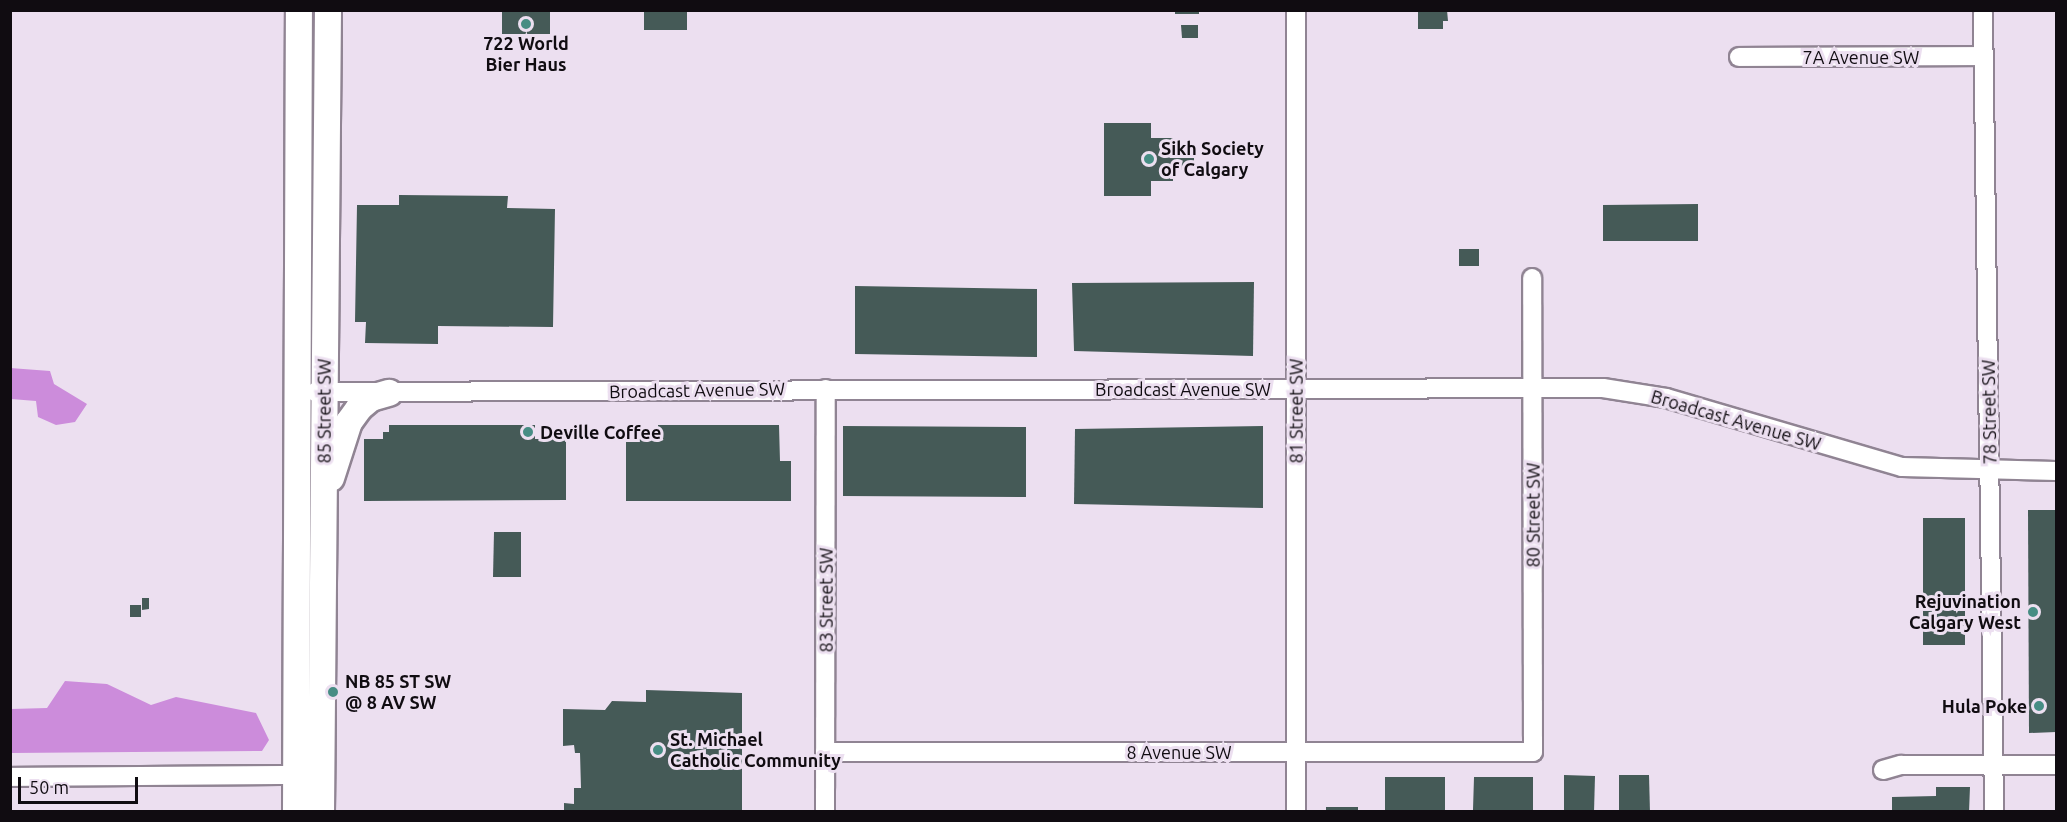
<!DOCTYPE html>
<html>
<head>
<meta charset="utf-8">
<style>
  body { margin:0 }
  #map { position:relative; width:2067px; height:822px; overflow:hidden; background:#ecdff0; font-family:Ubuntu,sans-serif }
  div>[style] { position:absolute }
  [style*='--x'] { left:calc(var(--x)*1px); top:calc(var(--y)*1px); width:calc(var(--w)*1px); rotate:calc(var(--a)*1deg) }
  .forest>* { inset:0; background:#cc8cdb }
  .building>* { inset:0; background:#455a57 }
  .roads { filter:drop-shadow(2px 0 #908493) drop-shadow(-2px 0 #908493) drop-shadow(0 2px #908493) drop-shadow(0 -2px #908493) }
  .minor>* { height:18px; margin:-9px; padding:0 9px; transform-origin:9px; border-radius:9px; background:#fff }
  .secondary>* { height:26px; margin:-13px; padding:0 13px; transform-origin:13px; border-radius:13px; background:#fff }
  .dots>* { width:16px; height:16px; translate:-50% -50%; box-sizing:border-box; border:3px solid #ecdff0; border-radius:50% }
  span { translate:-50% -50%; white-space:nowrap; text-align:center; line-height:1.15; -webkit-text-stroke:6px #ecdff0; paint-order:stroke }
  .poi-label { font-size:18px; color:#100c11; font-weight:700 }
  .left { translate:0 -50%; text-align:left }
  .right { translate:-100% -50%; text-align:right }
  .street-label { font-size:18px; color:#100c11 }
  .frame { position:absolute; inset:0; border:12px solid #100c11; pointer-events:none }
  .scale { position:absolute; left:18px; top:777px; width:120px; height:27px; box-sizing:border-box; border:3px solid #100c11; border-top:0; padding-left:8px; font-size:18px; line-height:21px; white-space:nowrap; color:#100c11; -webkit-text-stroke:4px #ecdff0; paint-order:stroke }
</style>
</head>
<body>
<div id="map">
  <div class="forest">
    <div style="clip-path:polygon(10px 368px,50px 371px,54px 384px,87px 404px,75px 422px,56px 425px,38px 417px,36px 401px,11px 399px)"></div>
    <div style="clip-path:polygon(65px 681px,107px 684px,151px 705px,176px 697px,256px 713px,269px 740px,262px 751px,11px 753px,11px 709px,47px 708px)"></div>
  </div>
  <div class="building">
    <div style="clip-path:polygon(502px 10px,550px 10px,550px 34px,502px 34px)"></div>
    <div style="clip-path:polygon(644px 10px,687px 10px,687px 30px,644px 30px)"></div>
    <div style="clip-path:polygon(1175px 10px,1199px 10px,1199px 14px,1175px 14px)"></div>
    <div style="clip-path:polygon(1418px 10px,1447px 10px,1448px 21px,1443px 21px,1443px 29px,1418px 29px)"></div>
    <div style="clip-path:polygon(1181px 25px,1198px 25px,1198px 38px,1182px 38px)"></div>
    <div style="clip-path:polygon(1104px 123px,1151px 123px,1151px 138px,1173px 138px,1173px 149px,1185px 149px,1185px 155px,1194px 155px,1194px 164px,1184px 164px,1184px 170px,1173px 170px,1173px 181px,1151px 181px,1151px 196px,1104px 196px)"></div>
    <div style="clip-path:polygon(399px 195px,508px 196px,507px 208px,555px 209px,553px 327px,438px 326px,438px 344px,365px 343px,366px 322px,355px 322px,357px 205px,399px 205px)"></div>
    <div style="clip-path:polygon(1698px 204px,1698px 241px,1603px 241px,1603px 205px)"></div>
    <div style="clip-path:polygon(1459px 249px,1479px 249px,1479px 266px,1459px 266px)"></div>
    <div style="clip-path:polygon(1254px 282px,1253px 356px,1074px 351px,1072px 283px)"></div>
    <div style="clip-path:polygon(855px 286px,1037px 289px,1037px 357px,855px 354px)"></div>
    <div style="clip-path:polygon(389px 425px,535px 425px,535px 439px,566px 439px,566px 500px,364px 501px,364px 439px,383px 439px,383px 432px,389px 432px)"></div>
    <div style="clip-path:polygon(658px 425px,779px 425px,780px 461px,791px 461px,791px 501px,626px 501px,626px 439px,658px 439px)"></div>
    <div style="clip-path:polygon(843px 426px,1026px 427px,1026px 497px,843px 496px)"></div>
    <div style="clip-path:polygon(1263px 426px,1263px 508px,1074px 504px,1075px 429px)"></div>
    <div style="clip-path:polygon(2028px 510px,2056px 510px,2056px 732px,2029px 733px)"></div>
    <div style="clip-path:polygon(1923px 518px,1965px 518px,1965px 645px,1923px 645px)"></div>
    <div style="clip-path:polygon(494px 532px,521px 532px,521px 577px,493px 577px)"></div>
    <div style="clip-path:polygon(142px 598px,149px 598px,149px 609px,142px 610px)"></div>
    <div style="clip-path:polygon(130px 605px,141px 605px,141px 617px,130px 617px)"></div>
    <div style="clip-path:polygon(646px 690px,742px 693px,742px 812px,564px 812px,564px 803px,574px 804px,574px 788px,581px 788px,580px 753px,575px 753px,574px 745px,563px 746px,563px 709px,605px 710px,612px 701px,646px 702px)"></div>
    <div style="clip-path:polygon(1564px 775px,1595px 776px,1594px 812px,1564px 812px)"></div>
    <div style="clip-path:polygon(1619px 775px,1649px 775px,1650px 812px,1619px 812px)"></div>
    <div style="clip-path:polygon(1385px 777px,1445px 777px,1445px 811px,1385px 811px)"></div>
    <div style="clip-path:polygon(1474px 777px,1533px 777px,1533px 810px,1473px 810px)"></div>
    <div style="clip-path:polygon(1936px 787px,1970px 787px,1969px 812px,1892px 812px,1892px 797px,1936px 796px)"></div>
    <div style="clip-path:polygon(1326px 807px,1358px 807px,1358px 812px,1326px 812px)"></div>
  </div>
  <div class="roads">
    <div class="minor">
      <div style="--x:1983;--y:13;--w:799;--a:89.21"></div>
      <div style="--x:1739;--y:57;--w:244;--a:-0.2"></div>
      <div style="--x:315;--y:392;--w:1288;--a:-0.18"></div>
      <div style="--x:1603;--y:388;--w:64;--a:9"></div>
      <div style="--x:1666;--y:398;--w:246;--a:16.3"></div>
      <div style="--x:1902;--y:467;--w:154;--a:1.5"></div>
      <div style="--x:825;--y:752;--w:708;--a:0"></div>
      <div style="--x:1533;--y:752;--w:474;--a:-90.1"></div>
      <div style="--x:1883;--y:770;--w:19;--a:-16"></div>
      <div style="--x:1901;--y:765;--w:155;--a:0"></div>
      <div style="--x:10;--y:777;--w:296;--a:-0.4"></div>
      <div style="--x:825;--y:812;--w:423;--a:-89.9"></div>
      <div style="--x:1296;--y:812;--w:802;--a:-90"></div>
    </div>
    <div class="secondary">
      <div style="--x:331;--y:478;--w:59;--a:-72.2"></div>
      <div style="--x:349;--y:422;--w:17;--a:-54"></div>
      <div style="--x:359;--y:408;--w:16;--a:-40"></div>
      <div style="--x:371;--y:398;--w:19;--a:-16"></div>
      <div style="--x:296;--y:812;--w:802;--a:-89.79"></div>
      <div style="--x:321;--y:812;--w:802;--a:-89.5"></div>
    </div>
  </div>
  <div class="dots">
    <div style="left:526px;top:24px;background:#478d84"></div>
    <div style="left:1149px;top:159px;background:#478d84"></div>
    <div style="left:528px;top:432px;background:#478d84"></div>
    <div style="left:2033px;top:612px;background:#478d84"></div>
    <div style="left:333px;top:692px;background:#478d84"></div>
    <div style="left:2039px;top:706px;background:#478d84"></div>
    <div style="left:658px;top:750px;background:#478d84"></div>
  </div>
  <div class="poi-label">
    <span style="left:526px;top:54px">722 World<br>Bier Haus</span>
    <span class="left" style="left:1161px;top:159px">Sikh Society<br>of Calgary</span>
    <span class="left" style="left:540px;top:432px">Deville Coffee</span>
    <span class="right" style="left:2021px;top:612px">Rejuvination<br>Calgary West</span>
    <span class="left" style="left:345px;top:692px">NB 85 ST SW<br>@ 8 AV SW</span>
    <span class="right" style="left:2027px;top:706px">Hula Poke</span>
    <span class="left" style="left:670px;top:750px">St. Michael<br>Catholic Community</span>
  </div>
  <div class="street-label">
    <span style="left:1861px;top:57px">7A Avenue SW</span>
    <span style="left:1183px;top:389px">Broadcast Avenue SW</span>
    <span style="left:697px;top:390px;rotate:-1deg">Broadcast Avenue SW</span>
    <span style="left:324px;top:411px;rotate:-90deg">85 Street SW</span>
    <span style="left:1296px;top:411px;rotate:-90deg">81 Street SW</span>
    <span style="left:1989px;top:412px;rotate:-91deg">78 Street SW</span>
    <span style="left:1736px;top:420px;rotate:16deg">Broadcast Avenue SW</span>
    <span style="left:1533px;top:515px;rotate:-90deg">80 Street SW</span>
    <span style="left:826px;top:600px;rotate:-90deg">83 Street SW</span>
    <span style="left:1179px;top:752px">8 Avenue SW</span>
  </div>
  <div class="frame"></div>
  <div class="scale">50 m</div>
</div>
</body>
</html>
